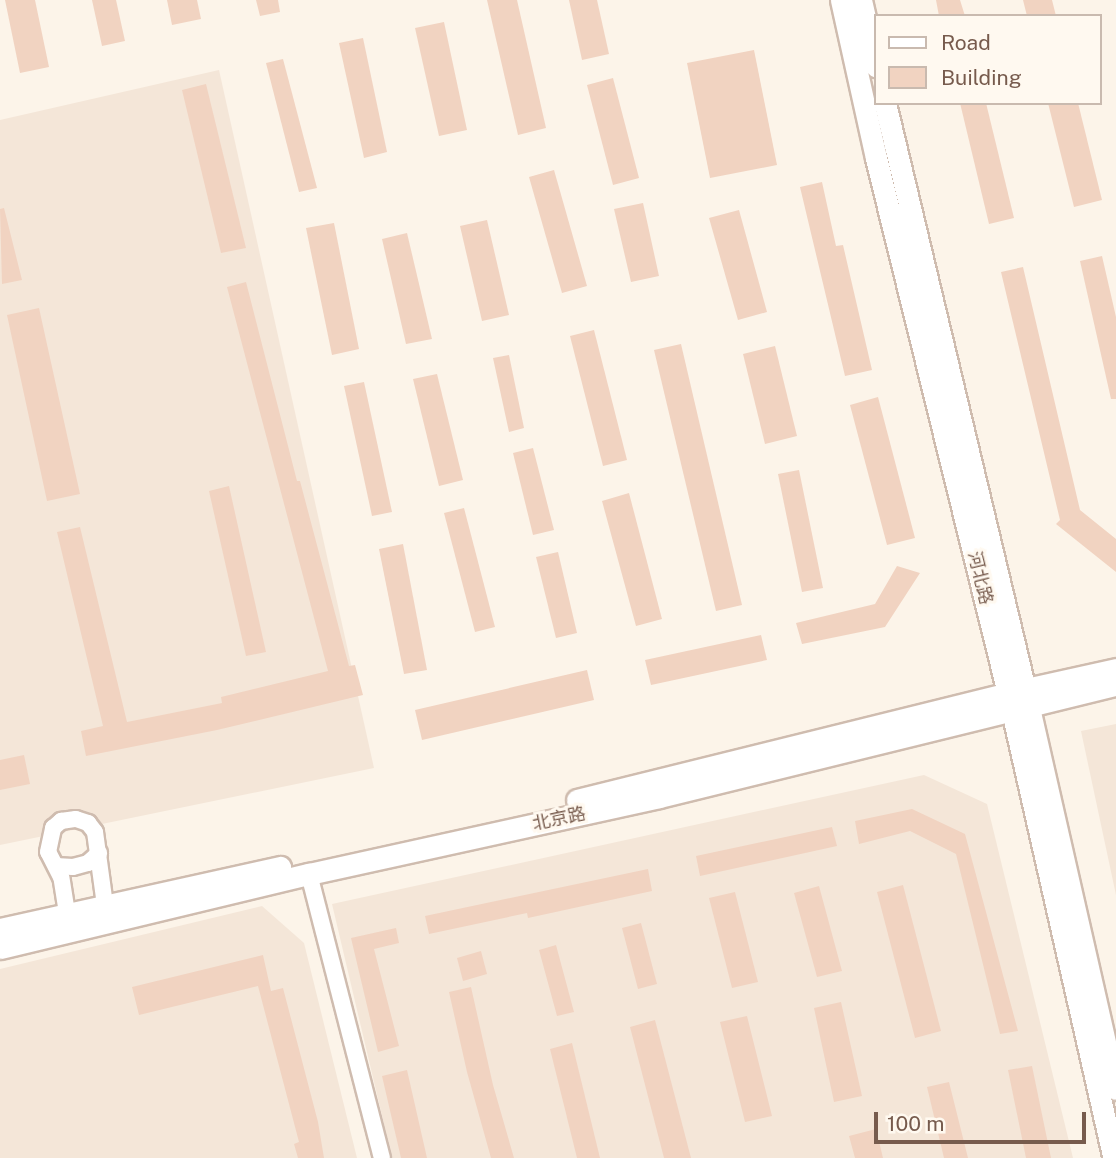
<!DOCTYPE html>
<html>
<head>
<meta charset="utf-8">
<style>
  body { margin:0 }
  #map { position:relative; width:1116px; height:1158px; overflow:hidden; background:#fcf4e9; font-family:"Public Sans","Noto Sans SC",sans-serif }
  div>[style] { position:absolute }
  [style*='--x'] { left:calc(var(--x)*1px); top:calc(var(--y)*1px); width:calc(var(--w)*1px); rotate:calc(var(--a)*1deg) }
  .residential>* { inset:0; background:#f4e6d8 }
  .building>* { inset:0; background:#f1d3c1 }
  .roads { filter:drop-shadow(2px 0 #cfbcaf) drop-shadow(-2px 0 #cfbcaf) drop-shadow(0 2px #cfbcaf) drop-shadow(0 -2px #cfbcaf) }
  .minor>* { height:16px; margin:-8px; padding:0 8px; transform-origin:8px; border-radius:8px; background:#fff }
  .tertiary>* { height:21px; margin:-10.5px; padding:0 10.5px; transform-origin:10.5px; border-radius:10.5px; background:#fff }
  span { translate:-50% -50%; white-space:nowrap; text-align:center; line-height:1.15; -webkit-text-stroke:6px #fff9f0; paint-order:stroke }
  .street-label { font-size:18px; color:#775b4d }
  .legend { position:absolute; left:874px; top:14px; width:228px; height:91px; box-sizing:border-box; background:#fff9f0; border:2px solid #c9baaf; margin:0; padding:9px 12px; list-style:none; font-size:21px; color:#775b4d }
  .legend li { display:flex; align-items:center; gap:14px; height:35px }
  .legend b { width:35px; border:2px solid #c9baaf }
  .scale { position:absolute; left:874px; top:1112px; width:212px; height:32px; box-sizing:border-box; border:4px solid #775b4d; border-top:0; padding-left:9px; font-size:21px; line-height:24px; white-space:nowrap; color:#775b4d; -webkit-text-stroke:5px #fff9f0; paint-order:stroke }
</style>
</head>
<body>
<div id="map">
  <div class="residential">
    <div style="clip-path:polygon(219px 70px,374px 768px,0 845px,0 120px)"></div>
    <div style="clip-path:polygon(1116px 724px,1116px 895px,1081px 731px)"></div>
    <div style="clip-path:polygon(924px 775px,987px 804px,1073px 1158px,392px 1158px,332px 904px)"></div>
    <div style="clip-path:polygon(262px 906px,304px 943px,357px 1158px,0 1158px,0 969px)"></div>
  </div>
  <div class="building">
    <div style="clip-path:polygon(5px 0,35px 0,49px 67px,20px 73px)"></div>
    <div style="clip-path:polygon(92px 0,116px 0,125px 41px,102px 46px)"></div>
    <div style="clip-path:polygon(167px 0,197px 0,201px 19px,172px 25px)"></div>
    <div style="clip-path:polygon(256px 0,278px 0,280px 12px,260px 16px)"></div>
    <div style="clip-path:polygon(487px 0,517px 0,546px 128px,518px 135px)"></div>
    <div style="clip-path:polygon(569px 0,597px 0,609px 54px,582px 60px)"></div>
    <div style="clip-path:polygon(936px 0,960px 0,965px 16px,939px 16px)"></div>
    <div style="clip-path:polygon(1023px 0,1052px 0,1056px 16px,1027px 16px)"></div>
    <div style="clip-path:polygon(444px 22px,467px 130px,439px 136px,415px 28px)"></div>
    <div style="clip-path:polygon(363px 38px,387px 152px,364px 158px,339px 43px)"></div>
    <div style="clip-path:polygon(754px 50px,777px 165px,710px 178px,687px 63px)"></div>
    <div style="clip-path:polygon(283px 59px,317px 188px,299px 192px,266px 63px)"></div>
    <div style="clip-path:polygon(613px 78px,639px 178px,613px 185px,587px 85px)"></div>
    <div style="clip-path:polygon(206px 84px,246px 248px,221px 253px,182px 90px)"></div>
    <div style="clip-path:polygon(960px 103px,986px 103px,1014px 218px,989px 224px)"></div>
    <div style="clip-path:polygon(1048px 103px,1078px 103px,1102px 200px,1074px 207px)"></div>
    <div style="clip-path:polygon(554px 170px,587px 286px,562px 293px,529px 177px)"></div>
    <div style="clip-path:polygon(822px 182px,836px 246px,843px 245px,872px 370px,845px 376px,800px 187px)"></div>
    <div style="clip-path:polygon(643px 203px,659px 276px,631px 282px,614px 209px)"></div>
    <div style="clip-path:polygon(4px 208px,22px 280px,2px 284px,0 209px)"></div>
    <div style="clip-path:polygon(739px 210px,767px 312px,738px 320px,709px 218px)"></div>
    <div style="clip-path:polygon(487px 220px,509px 315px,482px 321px,460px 226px)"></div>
    <div style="clip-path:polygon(334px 223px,359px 349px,332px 355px,306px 228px)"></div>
    <div style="clip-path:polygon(407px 233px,432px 339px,406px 344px,382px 239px)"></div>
    <div style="clip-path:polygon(1102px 256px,1116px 317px,1116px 399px,1111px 399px,1080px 261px)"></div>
    <div style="clip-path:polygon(1023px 267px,1080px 510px,1116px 539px,1116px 572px,1056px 524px,1060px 520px,1001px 272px)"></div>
    <div style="clip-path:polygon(246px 282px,297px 481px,300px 481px,349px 666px,355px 665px,363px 695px,217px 730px,86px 756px,81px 731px,103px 726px,57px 532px,80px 527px,127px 722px,222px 703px,221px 697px,328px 671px,227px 287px)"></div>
    <div style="clip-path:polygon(39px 308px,80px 494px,47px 501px,7px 315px)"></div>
    <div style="clip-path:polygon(594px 330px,627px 460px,603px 466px,570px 336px)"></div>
    <div style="clip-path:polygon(681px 344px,742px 605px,716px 611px,654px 350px)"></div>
    <div style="clip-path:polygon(775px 346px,797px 436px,765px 444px,743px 354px)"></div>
    <div style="clip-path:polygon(509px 355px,524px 428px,509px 432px,493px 358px)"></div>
    <div style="clip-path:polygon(437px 374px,463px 480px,439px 486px,413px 379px)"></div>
    <div style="clip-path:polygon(364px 382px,392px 512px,372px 516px,344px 386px)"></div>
    <div style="clip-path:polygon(878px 397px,915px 538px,887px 545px,850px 405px)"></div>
    <div style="clip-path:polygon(533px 448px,554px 530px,533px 535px,513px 453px)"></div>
    <div style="clip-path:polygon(799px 470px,823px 588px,802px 592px,778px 474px)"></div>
    <div style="clip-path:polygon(229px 486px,266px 652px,246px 656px,209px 491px)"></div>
    <div style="clip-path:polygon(629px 493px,662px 619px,636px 626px,602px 501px)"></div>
    <div style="clip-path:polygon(464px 508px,495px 627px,475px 632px,444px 513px)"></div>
    <div style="clip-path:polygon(403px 544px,427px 670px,404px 674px,379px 549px)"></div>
    <div style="clip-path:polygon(558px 552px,577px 633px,556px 638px,536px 557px)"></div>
    <div style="clip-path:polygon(897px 566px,920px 573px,885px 627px,802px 644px,796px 623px,875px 604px)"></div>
    <div style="clip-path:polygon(761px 635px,767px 660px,651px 685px,645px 660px)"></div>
    <div style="clip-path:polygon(587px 670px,594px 700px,422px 740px,415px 710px)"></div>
    <div style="clip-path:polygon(24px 755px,30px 784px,0 790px,0 760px)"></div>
    <div style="clip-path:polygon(912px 809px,965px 834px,1018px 1031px,1000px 1034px,956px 854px,910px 831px,859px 844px,855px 821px)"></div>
    <div style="clip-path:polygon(832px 827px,837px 846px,700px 876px,696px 856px)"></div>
    <div style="clip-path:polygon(648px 869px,652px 891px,528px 918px,527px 913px,429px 934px,425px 916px)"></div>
    <div style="clip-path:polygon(903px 885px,941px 1031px,915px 1038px,877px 892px)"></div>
    <div style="clip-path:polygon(819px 886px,842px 971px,817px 977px,794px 893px)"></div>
    <div style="clip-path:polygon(735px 892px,758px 982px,732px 988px,709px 898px)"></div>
    <div style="clip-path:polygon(641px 923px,657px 984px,638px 989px,622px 928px)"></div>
    <div style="clip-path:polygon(396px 928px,399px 943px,374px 949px,399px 1046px,378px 1052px,351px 938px)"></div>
    <div style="clip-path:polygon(556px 945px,574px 1012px,557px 1016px,539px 950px)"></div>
    <div style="clip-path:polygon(481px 951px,487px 974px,463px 981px,457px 958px)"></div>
    <div style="clip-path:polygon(263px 955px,271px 991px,283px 988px,318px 1122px,324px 1158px,298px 1158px,294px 1144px,299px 1142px,258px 986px,139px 1015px,132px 987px)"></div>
    <div style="clip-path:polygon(471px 987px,493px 1085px,514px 1158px,491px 1158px,467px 1072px,449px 992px)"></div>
    <div style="clip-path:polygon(841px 1002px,862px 1096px,834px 1102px,814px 1008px)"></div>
    <div style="clip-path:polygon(747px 1016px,772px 1116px,745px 1122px,720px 1022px)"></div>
    <div style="clip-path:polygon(655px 1020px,691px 1158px,664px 1158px,630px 1027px)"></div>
    <div style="clip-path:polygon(572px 1043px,600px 1158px,577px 1158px,550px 1049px)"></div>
    <div style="clip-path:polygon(1032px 1066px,1051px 1158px,1026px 1158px,1008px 1070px)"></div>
    <div style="clip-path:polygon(407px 1070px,427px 1158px,401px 1158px,382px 1076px)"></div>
    <div style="clip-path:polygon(949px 1082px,968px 1158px,944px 1158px,927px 1087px)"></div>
    <div style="clip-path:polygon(876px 1129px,883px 1158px,855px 1158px,849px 1136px)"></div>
  </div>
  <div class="roads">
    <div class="minor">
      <div style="--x:56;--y:866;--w:17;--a:3"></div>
      <div style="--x:73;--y:867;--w:16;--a:-15"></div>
      <div style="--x:88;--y:863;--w:15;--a:-42"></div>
      <div style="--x:309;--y:874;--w:293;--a:75.6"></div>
      <div style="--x:67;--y:913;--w:36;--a:-99"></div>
      <div style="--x:61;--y:877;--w:28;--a:-117"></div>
      <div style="--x:48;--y:852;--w:25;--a:-78"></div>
      <div style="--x:53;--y:828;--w:11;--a:-41"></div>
      <div style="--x:61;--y:821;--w:15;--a:-8"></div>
      <div style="--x:76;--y:819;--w:13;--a:18"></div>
      <div style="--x:88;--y:823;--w:11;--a:52"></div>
      <div style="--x:95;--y:832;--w:74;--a:82.2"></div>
    </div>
    <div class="tertiary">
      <div style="--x:841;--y:0;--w:162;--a:77.5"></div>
      <div style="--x:876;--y:158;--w:551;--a:76.14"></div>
      <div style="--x:1008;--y:693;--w:477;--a:77.2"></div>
      <div style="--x:861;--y:0;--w:68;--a:77.2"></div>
      <div style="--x:885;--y:103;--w:603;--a:76.59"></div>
      <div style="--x:1025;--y:690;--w:409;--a:77.2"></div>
      <div style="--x:577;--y:800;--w:444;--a:-13.9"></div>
      <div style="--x:1008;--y:693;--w:111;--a:-12.5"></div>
      <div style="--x:0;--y:929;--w:287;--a:-12.5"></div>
      <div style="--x:0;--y:948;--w:318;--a:-13.5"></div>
      <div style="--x:309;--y:874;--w:358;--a:-12.4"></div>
      <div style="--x:659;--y:797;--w:471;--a:-13.8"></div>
    </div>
  </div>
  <div class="street-label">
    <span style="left:980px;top:578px;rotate:76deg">河北路</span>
    <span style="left:559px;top:819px;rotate:-12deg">北京路</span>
  </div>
  <ul class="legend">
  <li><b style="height:9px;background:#fff"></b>Road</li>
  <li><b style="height:19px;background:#f1d3c1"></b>Building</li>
  </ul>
  <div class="scale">100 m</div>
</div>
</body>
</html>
